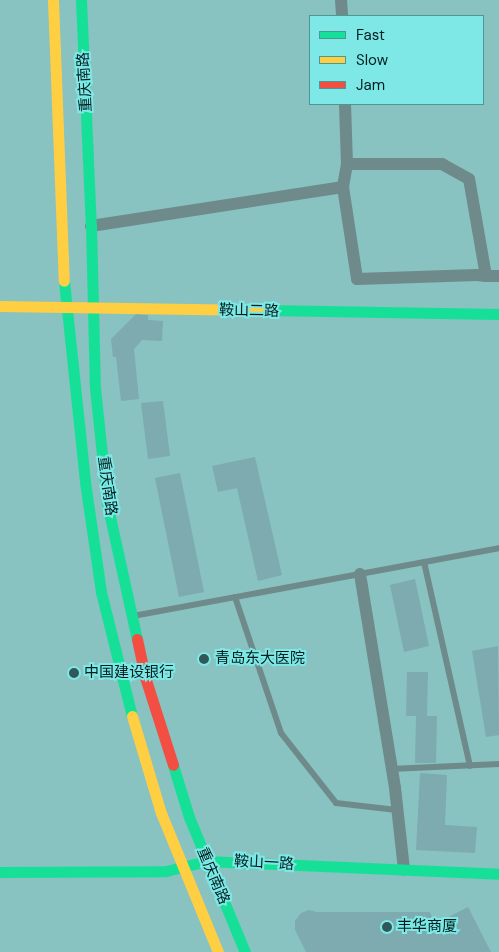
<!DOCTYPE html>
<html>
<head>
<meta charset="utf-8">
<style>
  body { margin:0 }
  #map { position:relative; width:499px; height:952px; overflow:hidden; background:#88c2c1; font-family:"DM Sans","Noto Sans SC",sans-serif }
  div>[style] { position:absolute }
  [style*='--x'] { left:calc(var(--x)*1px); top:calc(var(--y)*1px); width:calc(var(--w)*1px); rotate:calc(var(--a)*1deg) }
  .building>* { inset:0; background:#7dabaf }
  .lane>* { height:6px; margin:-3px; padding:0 3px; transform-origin:3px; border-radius:3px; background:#6f8a8a }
  .street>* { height:12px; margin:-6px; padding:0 6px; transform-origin:6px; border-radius:6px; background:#6f8a8a }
  .fast>* { height:11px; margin:-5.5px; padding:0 5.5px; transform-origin:5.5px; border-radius:5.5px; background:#16e098 }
  .slow>* { height:11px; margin:-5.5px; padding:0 5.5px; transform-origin:5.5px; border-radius:5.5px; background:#ffcf43 }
  .jam>* { height:11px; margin:-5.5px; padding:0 5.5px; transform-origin:5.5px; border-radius:5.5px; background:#f24e42 }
  .dots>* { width:14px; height:14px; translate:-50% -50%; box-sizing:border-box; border:2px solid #7de8e6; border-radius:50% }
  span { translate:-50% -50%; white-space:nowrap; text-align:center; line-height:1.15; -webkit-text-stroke:4px #7de8e6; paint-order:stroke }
  .street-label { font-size:15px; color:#001f1f }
  .poi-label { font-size:15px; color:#001f1f }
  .left { translate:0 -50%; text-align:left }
  .legend { position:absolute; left:309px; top:15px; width:175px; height:90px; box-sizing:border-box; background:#7de8e6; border:1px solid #4b9896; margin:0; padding:6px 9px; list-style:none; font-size:15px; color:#001f1f }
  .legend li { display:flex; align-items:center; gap:10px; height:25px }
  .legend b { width:25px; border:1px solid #4b9896 }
</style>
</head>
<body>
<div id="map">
  <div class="building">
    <div style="clip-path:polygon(136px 314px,148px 315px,148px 320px,163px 321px,162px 341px,142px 340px,134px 349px,139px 399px,121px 401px,116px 357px,113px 357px,111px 339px)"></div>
    <div style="clip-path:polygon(163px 401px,170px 456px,148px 459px,141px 403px)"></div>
    <div style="clip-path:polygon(255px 457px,282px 575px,258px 581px,237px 488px,218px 492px,212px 466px)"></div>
    <div style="clip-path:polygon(180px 473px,204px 592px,179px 597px,155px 478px)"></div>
    <div style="clip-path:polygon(415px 579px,429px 646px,404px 652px,390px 585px)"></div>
    <div style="clip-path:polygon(498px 646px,499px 735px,486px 737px,472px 651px)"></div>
    <div style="clip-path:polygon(407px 672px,428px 672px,427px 716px,437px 716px,436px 763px,415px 763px,416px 716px,406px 716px)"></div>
    <div style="clip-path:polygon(420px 773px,447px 775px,445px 825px,477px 827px,475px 853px,416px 850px)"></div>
    <div style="clip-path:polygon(468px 907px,491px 952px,306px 952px,295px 930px,295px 921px,301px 913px,309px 910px,316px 912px,430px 912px,435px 924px)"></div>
  </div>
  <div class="lane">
    <div style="--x:424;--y:562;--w:209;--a:77.3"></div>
    <div style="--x:235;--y:597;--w:144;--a:71.3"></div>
    <div style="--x:281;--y:733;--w:89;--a:51.8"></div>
    <div style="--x:336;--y:803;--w:61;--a:6.5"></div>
    <div style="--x:133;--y:616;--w:372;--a:-10.5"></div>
    <div style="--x:391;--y:769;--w:108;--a:-2.7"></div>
  </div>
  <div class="street">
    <div style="--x:341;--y:0;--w:16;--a:86"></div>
    <div style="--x:345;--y:104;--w:60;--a:88.1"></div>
    <div style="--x:91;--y:226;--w:255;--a:-8.8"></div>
    <div style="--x:486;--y:276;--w:98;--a:-99.9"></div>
    <div style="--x:469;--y:179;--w:31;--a:-151"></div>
    <div style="--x:442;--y:164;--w:95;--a:180"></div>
    <div style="--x:347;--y:164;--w:23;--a:100"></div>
    <div style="--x:343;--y:187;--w:93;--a:81.3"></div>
    <div style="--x:357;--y:279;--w:120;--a:-1.9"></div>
    <div style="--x:477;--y:275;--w:9;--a:6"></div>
    <div style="--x:486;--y:276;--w:13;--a:0"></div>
    <div style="--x:360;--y:574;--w:217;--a:80.7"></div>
    <div style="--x:395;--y:788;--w:82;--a:83.7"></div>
  </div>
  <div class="fast">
    <div style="--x:81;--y:0;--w:226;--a:87.5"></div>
    <div style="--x:91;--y:226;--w:162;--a:88.6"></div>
    <div style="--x:95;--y:388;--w:116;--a:84"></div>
    <div style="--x:107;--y:503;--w:139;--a:77.6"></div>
    <div style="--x:64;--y:281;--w:202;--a:84"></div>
    <div style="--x:85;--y:482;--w:111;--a:81.7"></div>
    <div style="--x:101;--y:592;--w:128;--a:76"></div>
    <div style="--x:265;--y:310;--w:234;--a:1"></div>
    <div style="--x:173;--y:765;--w:54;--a:72.9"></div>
    <div style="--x:189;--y:817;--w:146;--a:67.5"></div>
    <div style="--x:0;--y:872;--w:166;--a:-0.3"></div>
    <div style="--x:166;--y:871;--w:41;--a:-14"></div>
    <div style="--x:206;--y:861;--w:293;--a:2.5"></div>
  </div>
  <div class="slow">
    <div style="--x:53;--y:0;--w:281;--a:87.8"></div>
    <div style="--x:0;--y:306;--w:265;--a:0.9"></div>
    <div style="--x:132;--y:716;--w:101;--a:73.4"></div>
    <div style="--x:161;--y:813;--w:150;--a:67.7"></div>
  </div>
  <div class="jam">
    <div style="--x:137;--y:639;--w:39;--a:78"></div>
    <div style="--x:145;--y:677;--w:92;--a:72.3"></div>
  </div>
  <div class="dots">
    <div style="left:204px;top:659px;background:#305858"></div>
    <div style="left:74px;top:673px;background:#305858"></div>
    <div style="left:387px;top:927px;background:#305858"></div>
  </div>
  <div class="street-label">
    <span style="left:85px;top:82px;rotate:-93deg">重庆南路</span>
    <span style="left:249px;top:311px;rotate:1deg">鞍山二路</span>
    <span style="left:107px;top:486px;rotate:82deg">重庆南路</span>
    <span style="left:264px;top:863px;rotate:3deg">鞍山一路</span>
    <span style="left:213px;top:876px;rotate:67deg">重庆南路</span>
  </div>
  <div class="poi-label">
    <span class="left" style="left:215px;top:659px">青岛东大医院</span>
    <span class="left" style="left:84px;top:673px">中国建设银行</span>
    <span class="left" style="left:397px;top:927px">丰华商厦</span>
  </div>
  <ul class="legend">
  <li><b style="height:6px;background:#16e098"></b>Fast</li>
  <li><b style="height:6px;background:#ffcf43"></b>Slow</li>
  <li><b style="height:6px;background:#f24e42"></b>Jam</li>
  </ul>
</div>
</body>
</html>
